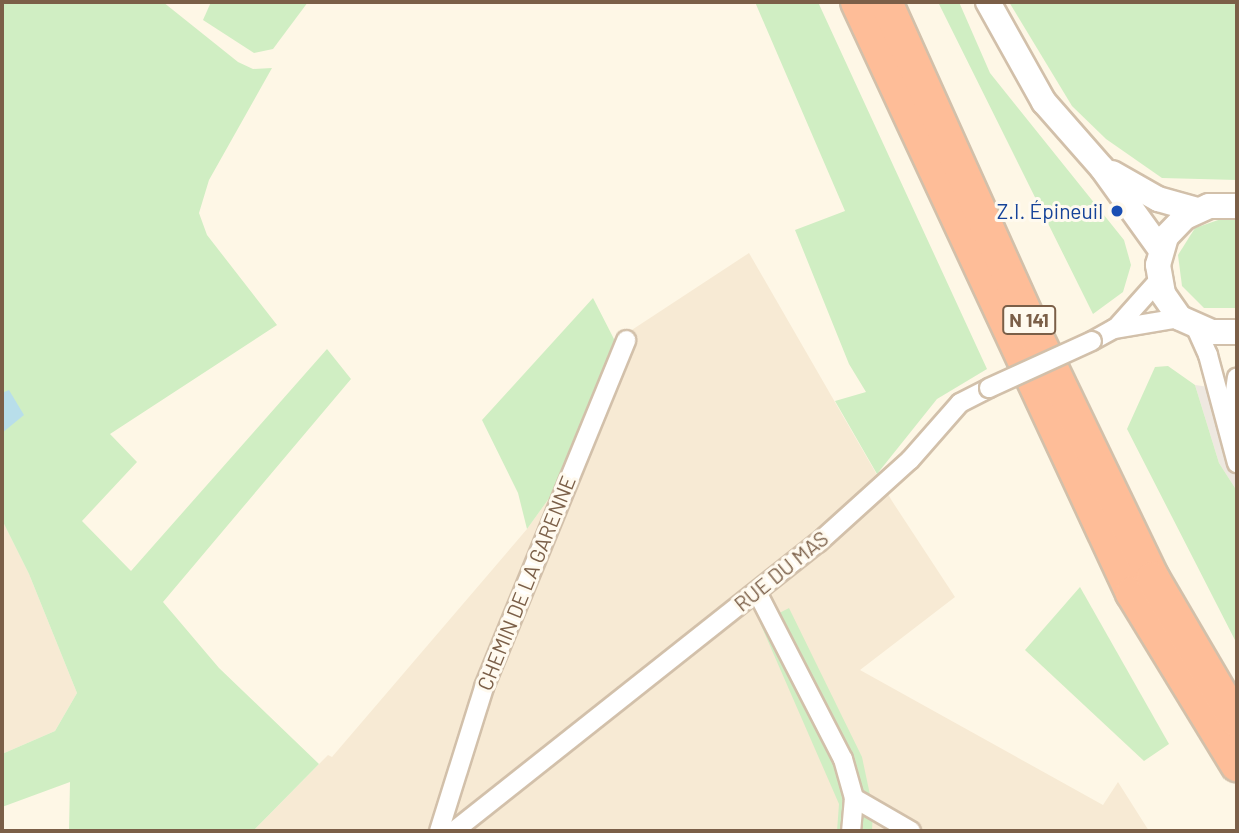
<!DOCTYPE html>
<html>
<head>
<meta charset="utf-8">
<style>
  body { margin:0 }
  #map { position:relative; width:1239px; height:833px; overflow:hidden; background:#fef7e6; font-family:Barlow,sans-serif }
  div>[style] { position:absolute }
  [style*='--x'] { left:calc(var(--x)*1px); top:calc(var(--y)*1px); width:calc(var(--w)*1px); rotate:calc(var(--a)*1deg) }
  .residential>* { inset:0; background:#f7ead4 }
  .industrial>* { inset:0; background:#eee8e0 }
  .green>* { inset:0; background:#d0eec3 }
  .water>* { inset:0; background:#b8deea }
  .roads { filter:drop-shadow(2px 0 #d2c0aa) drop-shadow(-2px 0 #d2c0aa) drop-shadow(0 2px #d2c0aa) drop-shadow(0 -2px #d2c0aa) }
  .street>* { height:18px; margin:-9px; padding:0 9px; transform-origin:9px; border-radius:9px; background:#fff }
  .secondary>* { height:24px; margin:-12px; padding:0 12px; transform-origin:12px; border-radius:12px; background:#fff }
  .highway>* { height:32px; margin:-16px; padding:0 16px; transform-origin:16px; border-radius:16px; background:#febd98 }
  .bridges { filter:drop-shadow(2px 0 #d2c0aa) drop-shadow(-2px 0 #d2c0aa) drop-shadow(0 2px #d2c0aa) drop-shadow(0 -2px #d2c0aa) }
  .street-bridge>* { height:18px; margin:-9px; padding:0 9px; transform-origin:9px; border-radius:9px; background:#fff }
  .dots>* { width:19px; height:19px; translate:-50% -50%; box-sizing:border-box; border:4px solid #fffaef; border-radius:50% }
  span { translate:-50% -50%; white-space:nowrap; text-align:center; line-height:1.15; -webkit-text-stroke:6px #fffaef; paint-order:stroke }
  .shield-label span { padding:2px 5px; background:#fffaef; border:2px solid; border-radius:5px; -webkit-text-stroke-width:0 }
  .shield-label { font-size:19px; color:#7b5f48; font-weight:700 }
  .transit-label { font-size:21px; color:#164399 }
  .right { translate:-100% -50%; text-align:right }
  .street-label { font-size:21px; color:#7b5f48 }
  .frame { position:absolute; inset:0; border:4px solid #7b5f48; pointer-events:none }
</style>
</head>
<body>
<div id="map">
  <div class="residential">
    <div style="clip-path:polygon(749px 253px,892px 501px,955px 597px,860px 670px,1103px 805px,1118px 782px,1149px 831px,253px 831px,328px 755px,332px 757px,527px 529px,550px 497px,615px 341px)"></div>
    <div style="clip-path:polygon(2px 520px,29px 574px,77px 693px,55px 731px,2px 754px)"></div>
  </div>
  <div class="industrial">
    <div style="clip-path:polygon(1195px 385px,1237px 391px,1237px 491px,1219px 463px)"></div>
  </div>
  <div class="green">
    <div style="clip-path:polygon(2px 2px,163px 2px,238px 62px,253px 69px,272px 68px,209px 180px,199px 213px,207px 235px,277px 325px,110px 434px,137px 462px,82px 521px,131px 571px,327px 349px,351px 379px,163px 602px,219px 668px,319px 764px,253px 831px,69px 831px,70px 782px,2px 807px,2px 754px,55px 731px,77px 693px,29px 574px,2px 520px)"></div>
    <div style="clip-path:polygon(211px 2px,308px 2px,273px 49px,254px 53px,203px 20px)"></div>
    <div style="clip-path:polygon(755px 2px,818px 2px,987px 369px,937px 399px,877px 474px,835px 401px,866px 392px,849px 364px,795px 230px,845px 211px)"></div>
    <div style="clip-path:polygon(938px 2px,959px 2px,990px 73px,1124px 240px,1131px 265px,1123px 292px,1093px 314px)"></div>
    <div style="clip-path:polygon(1009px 2px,1237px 2px,1237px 180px,1162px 178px,1106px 139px,1072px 106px)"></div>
    <div style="clip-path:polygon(1224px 218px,1237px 220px,1237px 308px,1204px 308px,1182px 286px,1178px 255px,1195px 228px)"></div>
    <div style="clip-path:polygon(593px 298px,615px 341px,550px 497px,527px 529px,518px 493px,482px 420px)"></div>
    <div style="clip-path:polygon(1168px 366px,1195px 385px,1219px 463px,1237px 491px,1237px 644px,1127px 429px,1155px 367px)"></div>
    <div style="clip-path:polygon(1080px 587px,1169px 744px,1144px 761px,1025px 650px)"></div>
    <div style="clip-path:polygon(789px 608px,862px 757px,873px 809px,872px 831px,837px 831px,839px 804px,760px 623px)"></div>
  </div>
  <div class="water">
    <div style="clip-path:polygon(9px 390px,24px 415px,2px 433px,2px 393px)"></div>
  </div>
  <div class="roads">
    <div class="street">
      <div style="--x:1117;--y:327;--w:63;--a:-48.2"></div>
      <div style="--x:1196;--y:328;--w:30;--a:66"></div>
      <div style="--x:1208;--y:355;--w:112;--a:75"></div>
      <div style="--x:1092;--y:341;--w:25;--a:-29"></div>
      <div style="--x:1114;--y:329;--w:67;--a:-9.5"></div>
      <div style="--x:1230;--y:426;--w:49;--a:-81.9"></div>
      <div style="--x:757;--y:592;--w:188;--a:62.8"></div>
      <div style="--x:843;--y:759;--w:41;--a:74.2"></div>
      <div style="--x:854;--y:798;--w:33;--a:95"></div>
      <div style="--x:854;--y:798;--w:66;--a:30.1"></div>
      <div style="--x:439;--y:831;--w:151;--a:-72.6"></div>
      <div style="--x:484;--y:687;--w:375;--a:-67.7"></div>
      <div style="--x:454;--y:831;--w:464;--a:-38.4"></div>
      <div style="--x:818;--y:543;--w:124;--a:-42.1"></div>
      <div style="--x:910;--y:460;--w:76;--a:-48.7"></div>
      <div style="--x:960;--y:403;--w:33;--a:-27"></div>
    </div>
    <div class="secondary">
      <div style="--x:988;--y:2;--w:115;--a:60.8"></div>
      <div style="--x:1044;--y:102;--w:88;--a:48.7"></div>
      <div style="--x:1102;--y:168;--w:101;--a:54.3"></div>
      <div style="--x:1112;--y:173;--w:53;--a:29.5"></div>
      <div style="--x:1158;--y:199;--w:41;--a:15.8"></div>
      <div style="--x:1237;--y:206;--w:28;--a:180"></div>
      <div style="--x:1209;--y:206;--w:26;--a:155"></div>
      <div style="--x:1185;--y:217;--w:28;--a:134"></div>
      <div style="--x:1166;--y:237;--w:29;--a:106"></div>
      <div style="--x:1158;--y:265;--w:29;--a:80"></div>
      <div style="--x:1163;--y:294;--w:29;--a:55"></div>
      <div style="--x:1180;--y:318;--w:34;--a:24"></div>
      <div style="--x:1211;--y:332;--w:26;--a:0"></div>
    </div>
    <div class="highway">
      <div style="--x:857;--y:2;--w:652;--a:65.05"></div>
      <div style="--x:1132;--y:593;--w:202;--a:58.6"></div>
      <div style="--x:886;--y:2;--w:363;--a:65.8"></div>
      <div style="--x:1035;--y:333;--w:272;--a:64.3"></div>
      <div style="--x:1153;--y:578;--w:166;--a:59.6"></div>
    </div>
  </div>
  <div class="bridges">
    <div class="street-bridge">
      <div style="--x:989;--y:388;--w:113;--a:-24.5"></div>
    </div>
  </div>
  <div class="dots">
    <div style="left:1117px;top:211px;background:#1a4fb4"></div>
  </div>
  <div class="shield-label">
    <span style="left:1029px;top:320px">N 141</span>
  </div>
  <div class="transit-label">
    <span class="right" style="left:1103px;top:211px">Z.I. Épineuil</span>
  </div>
  <div class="street-label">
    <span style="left:781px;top:571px;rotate:-39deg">RUE DU MAS</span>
    <span style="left:526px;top:583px;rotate:-68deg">CHEMIN DE LA GARENNE</span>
  </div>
  <div class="frame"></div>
</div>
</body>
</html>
